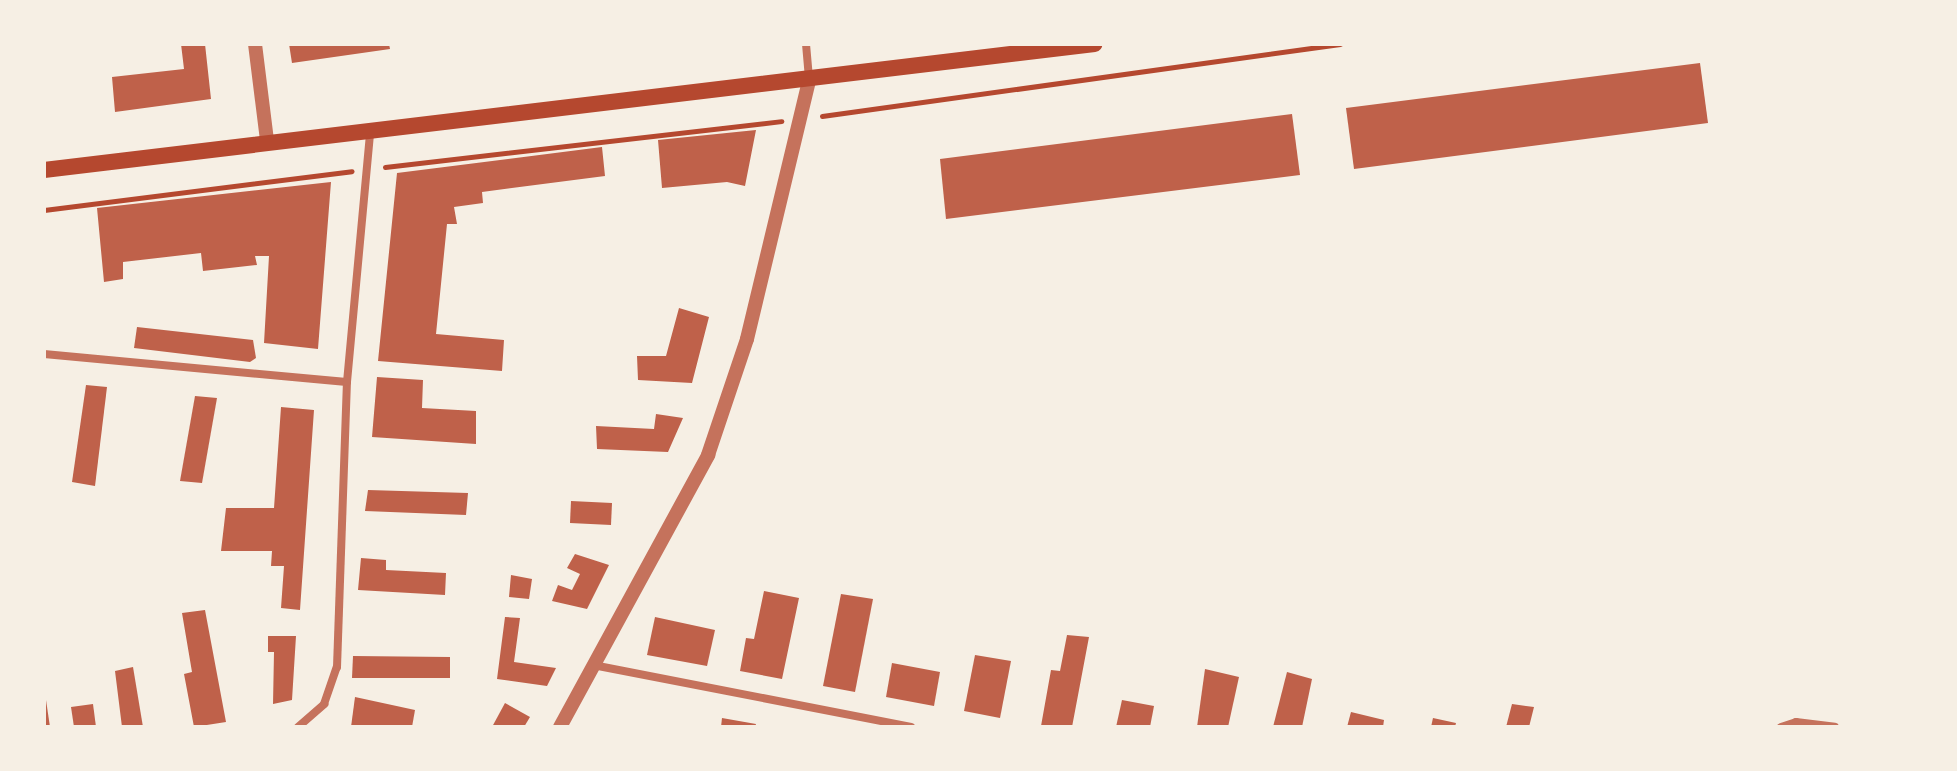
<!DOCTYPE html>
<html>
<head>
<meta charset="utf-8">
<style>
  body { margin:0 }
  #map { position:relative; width:1957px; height:771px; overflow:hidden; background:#f6efe4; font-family:"Nunito Sans",sans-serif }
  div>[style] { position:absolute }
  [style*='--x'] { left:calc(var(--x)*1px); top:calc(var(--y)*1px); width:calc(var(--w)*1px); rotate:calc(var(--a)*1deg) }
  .building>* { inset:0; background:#bf614a }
  .path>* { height:5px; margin:-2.5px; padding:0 2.5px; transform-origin:2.5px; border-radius:2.5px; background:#b5482f }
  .minor>* { height:8px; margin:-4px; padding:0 4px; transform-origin:4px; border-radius:4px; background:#c5725c }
  .tertiary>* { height:14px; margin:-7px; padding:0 7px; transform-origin:7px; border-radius:7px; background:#c5725c }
  .secondary>* { height:16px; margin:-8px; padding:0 8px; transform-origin:8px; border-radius:8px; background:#b5482f }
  span { translate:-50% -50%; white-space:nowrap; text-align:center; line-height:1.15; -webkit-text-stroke:8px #f6efe4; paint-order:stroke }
  .frame { position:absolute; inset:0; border:46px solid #f6efe4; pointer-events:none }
</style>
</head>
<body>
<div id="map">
  <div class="building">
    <div style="clip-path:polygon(181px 44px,205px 44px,211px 99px,115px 112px,112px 77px,184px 69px)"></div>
    <div style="clip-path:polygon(289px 44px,389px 44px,390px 49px,292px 63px)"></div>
    <div style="clip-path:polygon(1700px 63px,1708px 123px,1354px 169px,1346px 108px)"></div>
    <div style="clip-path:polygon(1292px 114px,1300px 175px,946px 219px,940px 159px)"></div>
    <div style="clip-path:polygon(756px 130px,745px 186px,727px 182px,662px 188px,658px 140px)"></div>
    <div style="clip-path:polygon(602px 147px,605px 176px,482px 192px,483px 203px,454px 207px,457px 224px,447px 224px,436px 334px,504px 340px,502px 371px,378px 361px,397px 173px)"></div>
    <div style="clip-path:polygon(331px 182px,318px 349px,264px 343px,269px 256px,255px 256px,257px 265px,203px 271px,201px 253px,123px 262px,123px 279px,104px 282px,97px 208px)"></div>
    <div style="clip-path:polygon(679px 308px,709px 317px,692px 383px,638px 380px,637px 356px,666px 356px)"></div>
    <div style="clip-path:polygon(137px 327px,253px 340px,256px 358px,250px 362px,134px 348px)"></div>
    <div style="clip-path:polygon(377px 377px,423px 380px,422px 408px,476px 411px,476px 444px,372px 437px)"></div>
    <div style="clip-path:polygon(86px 385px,107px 387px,95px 486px,72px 482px)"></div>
    <div style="clip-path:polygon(195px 396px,217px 398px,202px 483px,180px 481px)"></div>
    <div style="clip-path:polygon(281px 407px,314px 410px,300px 610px,281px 608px,284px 566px,271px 566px,272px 551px,221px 551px,226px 508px,274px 508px)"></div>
    <div style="clip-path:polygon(656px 414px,683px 418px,668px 452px,597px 449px,596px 426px,654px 429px)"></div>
    <div style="clip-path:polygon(368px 490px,468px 493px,466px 515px,365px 511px)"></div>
    <div style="clip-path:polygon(571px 501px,612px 503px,611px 525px,570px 523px)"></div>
    <div style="clip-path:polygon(575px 554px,609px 565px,587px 609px,552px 601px,558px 585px,572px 590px,580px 574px,567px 568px)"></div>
    <div style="clip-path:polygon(361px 558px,386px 560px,386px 570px,446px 573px,445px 595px,358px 590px)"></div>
    <div style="clip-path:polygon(511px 575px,532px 579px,529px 599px,509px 597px)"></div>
    <div style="clip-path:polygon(764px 591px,799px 598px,782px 679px,740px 671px,746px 638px,754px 639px)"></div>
    <div style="clip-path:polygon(841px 594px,873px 599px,855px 692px,823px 686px)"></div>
    <div style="clip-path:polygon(205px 610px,226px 722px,194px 727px,184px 674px,192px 672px,182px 613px)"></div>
    <div style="clip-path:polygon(505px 617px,520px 618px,514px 662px,556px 668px,547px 686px,497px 679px)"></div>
    <div style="clip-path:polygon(655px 617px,715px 630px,707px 666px,647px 655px)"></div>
    <div style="clip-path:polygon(1067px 635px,1089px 637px,1072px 727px,1041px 726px,1051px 670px,1060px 671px)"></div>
    <div style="clip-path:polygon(268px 636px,296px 636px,292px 700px,273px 704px,274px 652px,268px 652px)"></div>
    <div style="clip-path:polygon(975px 655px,1011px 661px,1000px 718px,964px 711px)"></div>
    <div style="clip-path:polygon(353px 656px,450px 657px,450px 678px,352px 678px)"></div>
    <div style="clip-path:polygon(892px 663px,940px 672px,934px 706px,886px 697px)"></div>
    <div style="clip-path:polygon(133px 667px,143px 727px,122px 727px,115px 671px)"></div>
    <div style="clip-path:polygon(1205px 669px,1239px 677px,1228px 727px,1197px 727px)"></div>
    <div style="clip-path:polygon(1287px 672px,1312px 679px,1302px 727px,1273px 727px)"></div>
    <div style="clip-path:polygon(355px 697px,415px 710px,412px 727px,351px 727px)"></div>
    <div style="clip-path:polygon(44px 700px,46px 700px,50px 727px,44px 727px)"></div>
    <div style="clip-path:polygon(1122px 700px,1154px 706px,1150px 727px,1116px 727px)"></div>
    <div style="clip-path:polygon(505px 703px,530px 717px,524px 727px,492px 727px)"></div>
    <div style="clip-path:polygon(93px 704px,96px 727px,74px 727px,71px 707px)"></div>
    <div style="clip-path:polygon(1512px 704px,1534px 707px,1529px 727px,1506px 727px)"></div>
    <div style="clip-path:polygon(1351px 712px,1384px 720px,1383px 727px,1347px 727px)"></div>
    <div style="clip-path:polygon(722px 718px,756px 724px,755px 727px,721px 727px)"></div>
    <div style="clip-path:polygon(1433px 718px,1456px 723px,1455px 727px,1431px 727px)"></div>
  </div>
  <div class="path">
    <div style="--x:822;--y:116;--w:523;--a:-7.91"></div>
    <div style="--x:385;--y:167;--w:399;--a:-6.6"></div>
    <div style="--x:44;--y:210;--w:310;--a:-7.2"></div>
  </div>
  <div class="minor">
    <div style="--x:806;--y:44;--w:35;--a:85"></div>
    <div style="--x:44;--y:354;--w:304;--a:5.3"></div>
    <div style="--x:593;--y:665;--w:324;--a:11"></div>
    <div style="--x:298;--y:727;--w:35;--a:-41"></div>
    <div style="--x:324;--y:704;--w:39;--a:-71"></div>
    <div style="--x:337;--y:667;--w:285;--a:-88"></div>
    <div style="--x:347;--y:382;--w:251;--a:-84.7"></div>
    <div style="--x:1781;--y:727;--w:16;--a:-18"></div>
    <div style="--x:1796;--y:722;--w:39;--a:7"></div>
  </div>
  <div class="tertiary">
    <div style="--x:255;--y:44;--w:98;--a:82.9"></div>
    <div style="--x:560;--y:727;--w:310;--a:-61.4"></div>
    <div style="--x:708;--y:455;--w:122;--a:-71.4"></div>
    <div style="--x:747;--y:339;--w:266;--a:-76.5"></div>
  </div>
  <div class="secondary">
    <div style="--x:44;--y:170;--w:1058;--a:-6.84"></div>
  </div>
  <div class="frame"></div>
</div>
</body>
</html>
